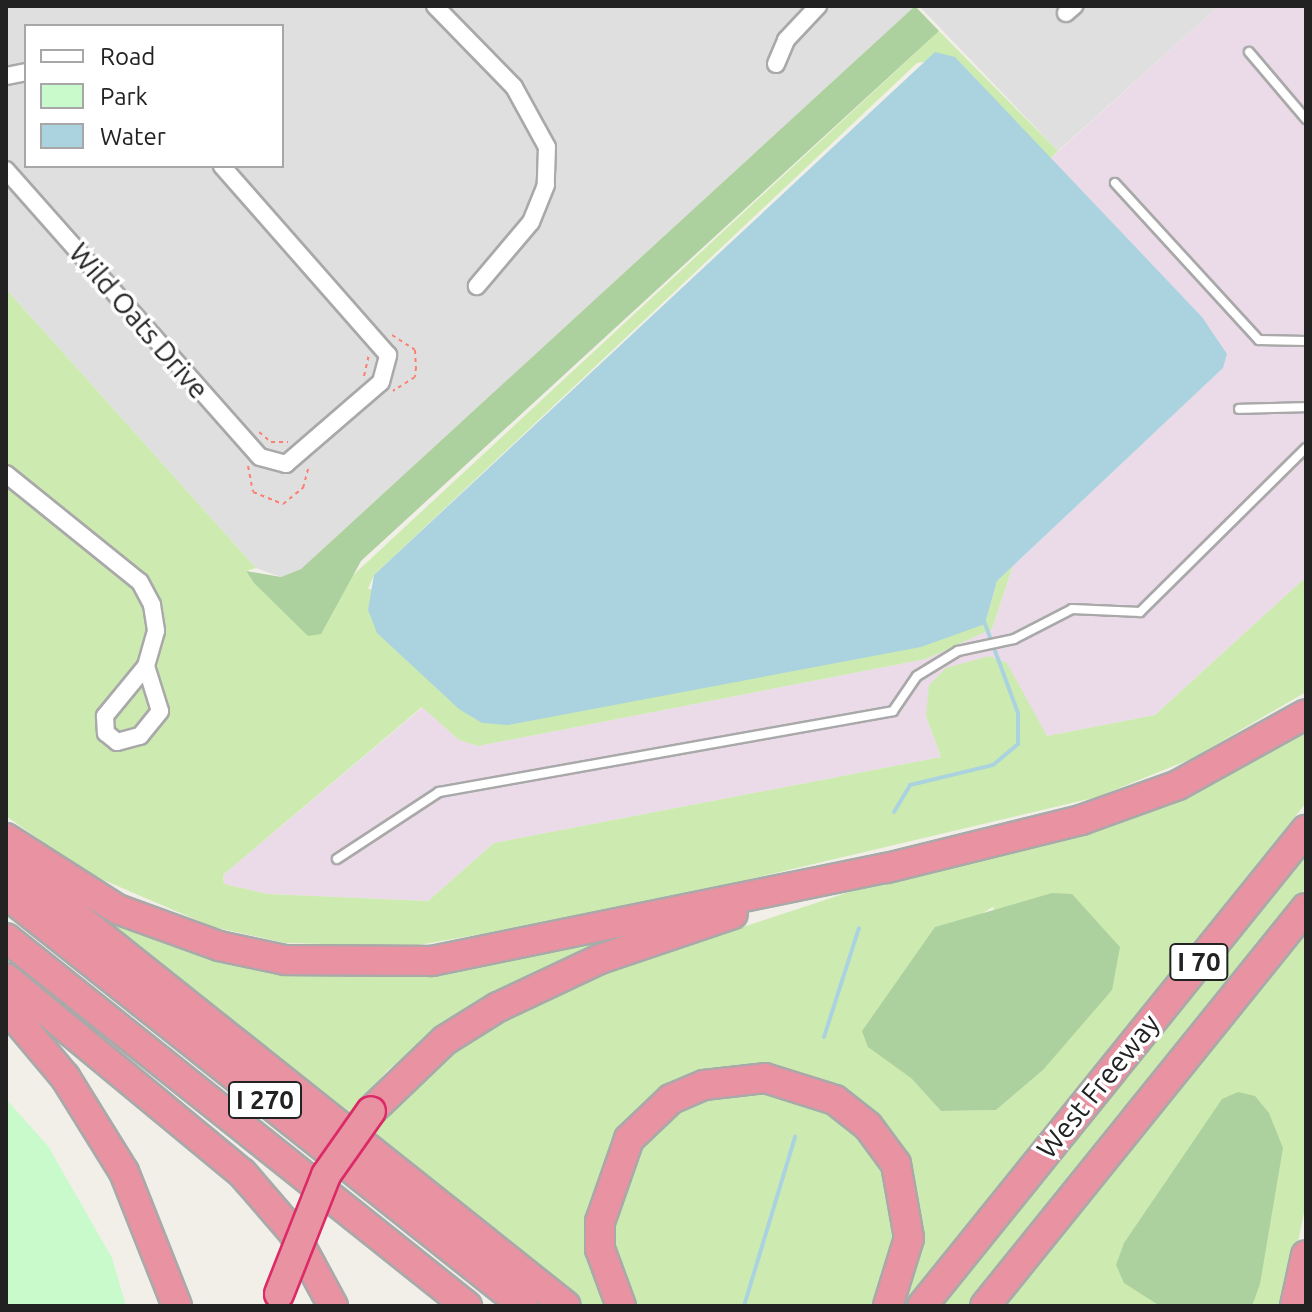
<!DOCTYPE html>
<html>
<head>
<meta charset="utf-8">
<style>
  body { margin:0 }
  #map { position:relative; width:1312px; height:1312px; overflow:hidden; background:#f2efe9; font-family:Ubuntu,sans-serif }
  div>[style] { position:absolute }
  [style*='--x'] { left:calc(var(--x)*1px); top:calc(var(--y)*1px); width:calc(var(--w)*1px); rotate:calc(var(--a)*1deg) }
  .residential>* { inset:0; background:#e0dfdf }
  .industrial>* { inset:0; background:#ebdbe8 }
  .grass>* { inset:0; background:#cdebb0 }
  .forest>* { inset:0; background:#add19e }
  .park>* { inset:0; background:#c8facc }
  .water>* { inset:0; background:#aad3df }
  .stream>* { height:4px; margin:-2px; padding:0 2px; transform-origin:2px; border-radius:2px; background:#aad3df }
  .path>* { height:2px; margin-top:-1px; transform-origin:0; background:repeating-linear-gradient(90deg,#fa8072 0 4px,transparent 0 8px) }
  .roads { filter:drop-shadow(2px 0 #a9a9a9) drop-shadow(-2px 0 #a9a9a9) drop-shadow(0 2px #a9a9a9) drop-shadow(0 -2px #a9a9a9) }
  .service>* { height:8px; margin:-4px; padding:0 4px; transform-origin:4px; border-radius:4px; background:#fff }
  .minor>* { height:16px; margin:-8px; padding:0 8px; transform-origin:8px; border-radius:8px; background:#fff }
  .motorway>* { height:28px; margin:-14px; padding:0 14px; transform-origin:14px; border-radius:14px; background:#e892a2 }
  .bridges { filter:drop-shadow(2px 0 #dc2a67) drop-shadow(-2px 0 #dc2a67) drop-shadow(0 2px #dc2a67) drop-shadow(0 -2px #dc2a67) }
  .motorway-bridge>* { height:28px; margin:-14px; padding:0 14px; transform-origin:14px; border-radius:14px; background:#e892a2 }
  span { translate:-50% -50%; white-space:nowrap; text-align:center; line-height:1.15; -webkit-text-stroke:7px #fff; paint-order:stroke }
  .shield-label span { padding:2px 6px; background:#fff; border:2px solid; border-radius:6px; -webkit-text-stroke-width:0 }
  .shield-label { font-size:26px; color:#222; font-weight:700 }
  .street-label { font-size:28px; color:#222 }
  .frame { position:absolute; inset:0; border:8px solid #222; pointer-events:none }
  .legend { position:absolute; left:24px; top:24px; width:260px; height:144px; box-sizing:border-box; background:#fff; border:2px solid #a7a7a7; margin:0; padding:10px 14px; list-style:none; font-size:24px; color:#222 }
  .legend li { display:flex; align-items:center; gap:16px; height:40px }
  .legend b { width:40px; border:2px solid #a7a7a7 }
</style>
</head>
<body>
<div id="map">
  <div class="residential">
    <div style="clip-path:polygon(evenodd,6px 6px,915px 6px,301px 569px,281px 577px,256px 568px,6px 289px,6px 6px,26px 26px,282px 26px,282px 166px,26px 166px,26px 26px)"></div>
    <div style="clip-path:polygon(919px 6px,1219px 6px,1058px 151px)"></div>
  </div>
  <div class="industrial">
    <div style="clip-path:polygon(1219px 6px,1306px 6px,1306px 577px,1155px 715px,1047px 736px,1034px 720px,926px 716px,941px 757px,494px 843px,428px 901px,268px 894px,224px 884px,223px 875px,423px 707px,459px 740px,478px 746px,926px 659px,992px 629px,1013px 566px,1223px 368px,1202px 317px,1050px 159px)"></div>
  </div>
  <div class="grass">
    <div style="clip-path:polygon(939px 31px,1058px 151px,1050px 159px,955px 57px,917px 63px,374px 575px,368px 589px,985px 624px,997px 581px,1013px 566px,992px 629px,926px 659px,478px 746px,459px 740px,422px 707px,223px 875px,224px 884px,268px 894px,428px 901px,494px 843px,941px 757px,926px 716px,929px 685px,946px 668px,989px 656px,1007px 663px,1047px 736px,1155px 715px,1306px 577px,1306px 692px,1191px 759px,1097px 797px,623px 909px,413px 946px,285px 943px,213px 927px,87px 873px,6px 816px,6px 289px,256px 568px,246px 571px,254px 583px,350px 578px)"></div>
    <div style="clip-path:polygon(evenodd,1306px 732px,1306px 803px,903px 1306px,894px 1306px,913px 1253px,868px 1119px,726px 1072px,609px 1160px,613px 1306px,582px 1306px,370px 1130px,450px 1051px,591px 977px,852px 891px,1116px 825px,1306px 732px,993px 907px,1043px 1070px,996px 1110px,941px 1111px,911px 1078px,935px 927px,966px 923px,993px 907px)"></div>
    <div style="clip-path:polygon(1306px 849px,1306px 888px,1139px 1097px,970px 1306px,937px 1306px)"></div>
    <div style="clip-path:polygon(66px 896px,275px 964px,616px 942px,470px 1006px,388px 1070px,348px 1115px)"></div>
    <div style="clip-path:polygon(1306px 928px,1306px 1203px,1285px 1306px,1004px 1306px)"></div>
    <div style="clip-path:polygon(728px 1087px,798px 1092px,850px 1123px,888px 1176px,899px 1241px,878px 1306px,629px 1306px,607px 1229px,630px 1154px,671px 1110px)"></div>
  </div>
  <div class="forest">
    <div style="clip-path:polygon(915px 6px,939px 31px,361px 561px,321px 634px,308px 636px,254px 583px,246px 571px,281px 577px,301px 569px)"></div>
    <div style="clip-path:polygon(1052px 893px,1072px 894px,1120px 947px,1112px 990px,1043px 1070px,996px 1110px,941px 1111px,911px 1078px,868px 1047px,862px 1031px,935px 927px)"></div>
    <div style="clip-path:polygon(1238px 1092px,1255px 1096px,1269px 1113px,1283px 1148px,1260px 1284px,1252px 1306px,1160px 1306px,1124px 1283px,1116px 1265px,1124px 1243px,1222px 1099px)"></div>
  </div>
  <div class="park">
    <div style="clip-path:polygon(6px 1099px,48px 1146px,112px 1258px,126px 1306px,6px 1306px)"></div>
  </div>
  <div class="water">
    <div style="clip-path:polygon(935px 52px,955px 57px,1202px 317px,1227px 354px,1223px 368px,997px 581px,985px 624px,921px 647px,508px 725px,482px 723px,459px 709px,377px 633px,368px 610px,374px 575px)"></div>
  </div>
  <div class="stream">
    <div style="--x:894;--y:812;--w:31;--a:-59"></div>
    <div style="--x:910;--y:785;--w:85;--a:-13.5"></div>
    <div style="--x:993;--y:765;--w:33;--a:-40"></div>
    <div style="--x:1018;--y:744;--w:31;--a:-90"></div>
    <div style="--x:1018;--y:713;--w:95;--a:-110.3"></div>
    <div style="--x:824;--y:1037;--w:114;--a:-72.2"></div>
    <div style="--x:744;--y:1306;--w:177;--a:-73.2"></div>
  </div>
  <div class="path">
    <div style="--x:392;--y:335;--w:27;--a:33"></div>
    <div style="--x:415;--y:350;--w:17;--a:87"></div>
    <div style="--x:416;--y:367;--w:10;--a:96"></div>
    <div style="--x:415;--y:377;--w:26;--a:148"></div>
    <div style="--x:364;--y:376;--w:22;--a:-77"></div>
    <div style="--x:259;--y:432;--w:16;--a:40"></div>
    <div style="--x:271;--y:442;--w:17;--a:0"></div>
    <div style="--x:248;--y:466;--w:26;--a:79"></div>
    <div style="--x:253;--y:492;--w:32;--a:22"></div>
    <div style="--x:283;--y:504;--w:26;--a:-39"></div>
    <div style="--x:303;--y:488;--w:23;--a:-75"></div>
  </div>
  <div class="roads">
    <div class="service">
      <div style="--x:1249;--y:52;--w:88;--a:49.6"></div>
      <div style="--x:1115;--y:183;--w:213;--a:47.5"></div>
      <div style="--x:1259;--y:340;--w:47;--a:1.2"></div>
      <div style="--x:1239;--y:409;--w:67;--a:-1.7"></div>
      <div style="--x:337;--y:859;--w:122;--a:-33.3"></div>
      <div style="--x:439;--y:792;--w:461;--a:-10.1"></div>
      <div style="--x:893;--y:711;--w:42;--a:-55.6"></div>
      <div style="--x:917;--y:676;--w:48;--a:-31.4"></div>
      <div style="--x:958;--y:651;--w:57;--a:-12.1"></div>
      <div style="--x:1014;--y:639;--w:65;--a:-27.3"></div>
      <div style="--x:1072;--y:609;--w:68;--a:2.5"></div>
      <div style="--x:1140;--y:612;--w:233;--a:-44.7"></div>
    </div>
    <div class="minor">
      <div style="--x:435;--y:6;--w:113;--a:45.7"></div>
      <div style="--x:514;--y:87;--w:68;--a:61.2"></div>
      <div style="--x:547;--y:147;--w:38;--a:92"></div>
      <div style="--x:546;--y:185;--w:40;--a:112"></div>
      <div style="--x:531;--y:222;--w:84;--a:130.2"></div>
      <div style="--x:1066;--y:13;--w:11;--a:-41"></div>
      <div style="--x:776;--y:64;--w:26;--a:-67"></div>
      <div style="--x:786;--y:40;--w:47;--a:-46.7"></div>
      <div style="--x:6;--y:76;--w:20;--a:-11"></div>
      <div style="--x:6;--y:170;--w:383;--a:48.5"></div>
      <div style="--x:260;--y:457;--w:27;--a:15"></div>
      <div style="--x:286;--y:464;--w:125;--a:-40.8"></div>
      <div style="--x:381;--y:382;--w:28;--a:-75"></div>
      <div style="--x:388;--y:355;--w:252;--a:-131.3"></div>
      <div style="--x:6;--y:474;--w:172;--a:38.9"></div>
      <div style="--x:140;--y:582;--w:26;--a:62"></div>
      <div style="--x:152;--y:605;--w:26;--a:81"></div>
      <div style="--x:156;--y:631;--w:36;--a:106"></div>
      <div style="--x:146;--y:666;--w:65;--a:129.4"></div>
      <div style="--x:105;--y:716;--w:17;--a:87"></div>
      <div style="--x:106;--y:733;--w:14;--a:39"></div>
      <div style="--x:117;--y:742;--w:24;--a:-15"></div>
      <div style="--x:140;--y:736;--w:32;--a:-51"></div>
      <div style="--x:160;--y:711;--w:47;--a:-107.3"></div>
    </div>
    <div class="motorway">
      <div style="--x:6;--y:838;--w:132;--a:32.6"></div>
      <div style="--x:117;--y:909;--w:109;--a:19.9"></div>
      <div style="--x:219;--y:946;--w:67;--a:12"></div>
      <div style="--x:285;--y:960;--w:147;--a:0.4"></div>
      <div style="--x:432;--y:961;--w:464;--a:-11.6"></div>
      <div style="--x:887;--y:868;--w:200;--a:-13.9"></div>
      <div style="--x:1081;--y:820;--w:103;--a:-19.8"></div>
      <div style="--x:1178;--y:785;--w:146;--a:-29"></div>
      <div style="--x:7;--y:861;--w:714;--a:38.52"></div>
      <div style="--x:6;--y:894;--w:662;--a:38.5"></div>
      <div style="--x:6;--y:938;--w:590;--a:38.6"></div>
      <div style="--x:6;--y:978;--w:306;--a:39.6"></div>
      <div style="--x:242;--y:1173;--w:78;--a:49.2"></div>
      <div style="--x:293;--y:1232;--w:84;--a:61.6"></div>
      <div style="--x:6;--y:1007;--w:92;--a:49.9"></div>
      <div style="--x:65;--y:1077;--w:112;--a:58.2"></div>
      <div style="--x:124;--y:1172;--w:144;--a:68.4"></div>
      <div style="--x:371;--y:1111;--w:103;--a:-43.8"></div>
      <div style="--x:445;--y:1040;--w:62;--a:-31.9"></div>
      <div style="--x:498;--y:1007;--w:113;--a:-25.2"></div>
      <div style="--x:600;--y:959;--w:140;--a:-18.7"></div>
      <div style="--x:621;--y:1306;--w:61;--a:-110.2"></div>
      <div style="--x:600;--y:1249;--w:27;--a:-90"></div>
      <div style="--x:600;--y:1222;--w:88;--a:-70.7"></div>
      <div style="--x:629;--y:1139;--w:58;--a:-43.6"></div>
      <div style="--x:671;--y:1099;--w:36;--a:-23"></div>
      <div style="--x:704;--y:1085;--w:61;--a:-6.5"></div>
      <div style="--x:765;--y:1078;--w:73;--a:17.4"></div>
      <div style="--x:835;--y:1100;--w:42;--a:38.2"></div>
      <div style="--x:868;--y:1126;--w:47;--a:53.6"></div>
      <div style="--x:896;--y:1164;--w:75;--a:80"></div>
      <div style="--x:909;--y:1238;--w:71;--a:107.2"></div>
      <div style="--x:922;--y:1306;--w:612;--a:-51.11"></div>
      <div style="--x:985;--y:1306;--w:511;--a:-51.11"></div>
      <div style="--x:1295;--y:1306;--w:52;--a:-77.8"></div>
    </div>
  </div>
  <div class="bridges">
    <div class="motorway-bridge">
      <div style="--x:279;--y:1294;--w:128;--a:-68.4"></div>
      <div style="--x:326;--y:1175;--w:78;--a:-54.9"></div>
    </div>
  </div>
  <div class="shield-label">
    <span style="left:1199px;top:962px">I 70</span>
    <span style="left:265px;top:1100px">I 270</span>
  </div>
  <div class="street-label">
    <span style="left:139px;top:321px;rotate:49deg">Wild Oats Drive</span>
    <span style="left:1098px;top:1086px;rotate:-51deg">West Freeway</span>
  </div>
  <div class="frame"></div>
  <ul class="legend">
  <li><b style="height:10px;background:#fff"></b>Road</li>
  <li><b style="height:22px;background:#c8facc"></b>Park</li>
  <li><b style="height:22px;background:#aad3df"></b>Water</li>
  </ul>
</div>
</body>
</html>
